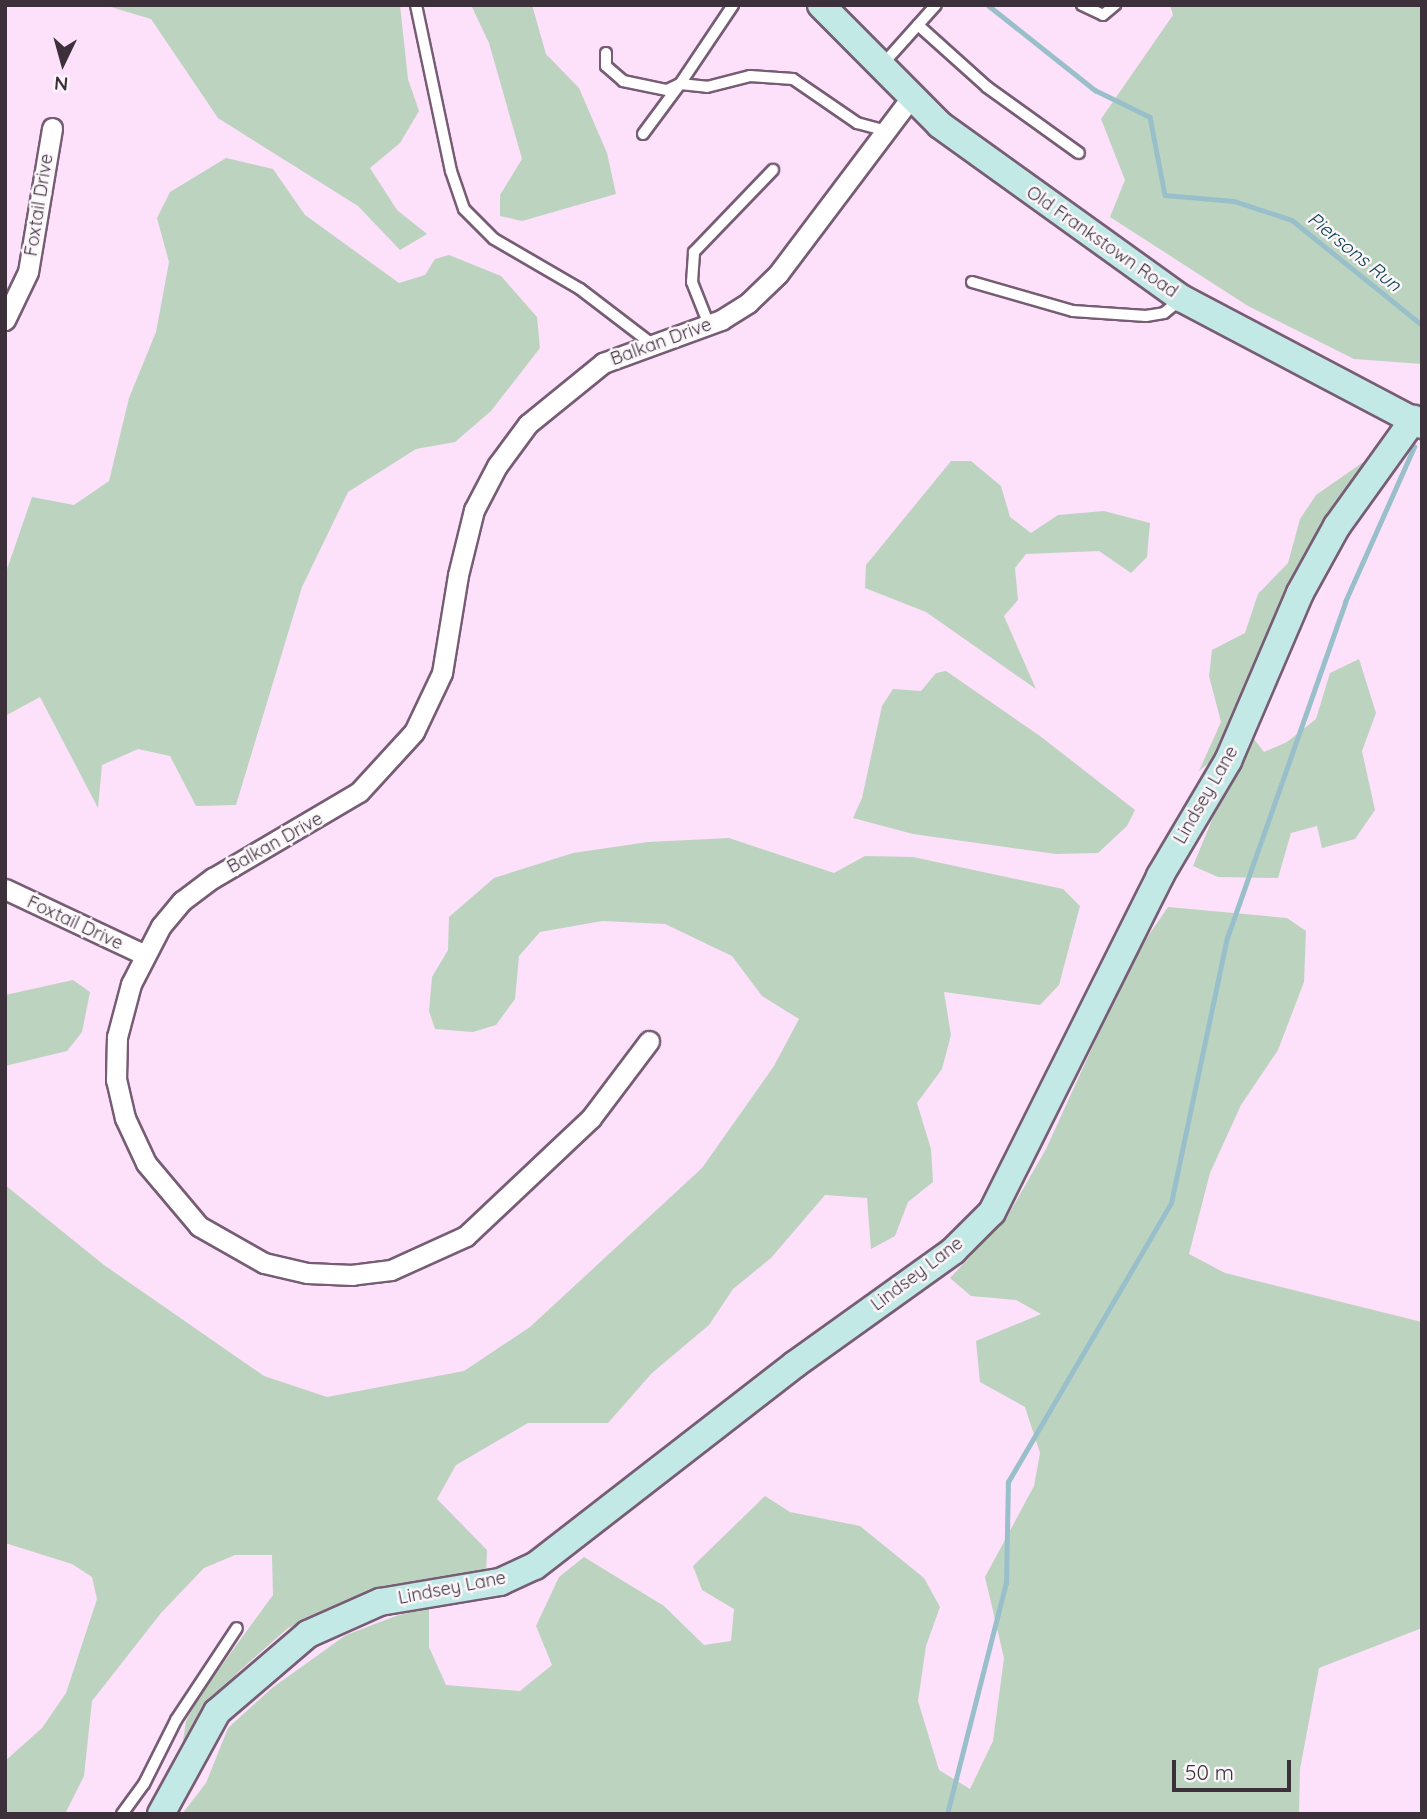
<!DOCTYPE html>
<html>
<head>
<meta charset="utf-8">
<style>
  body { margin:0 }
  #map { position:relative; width:1427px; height:1819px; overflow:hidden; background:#fde0fa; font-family:Quicksand,sans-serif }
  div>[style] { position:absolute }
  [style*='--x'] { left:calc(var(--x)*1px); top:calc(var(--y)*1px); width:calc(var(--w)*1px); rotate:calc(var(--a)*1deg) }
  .green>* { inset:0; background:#bcd4bf }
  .stream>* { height:4.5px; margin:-2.25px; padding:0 2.25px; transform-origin:2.25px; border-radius:2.25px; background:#99c0ca }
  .roads { filter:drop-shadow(2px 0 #765d74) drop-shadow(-2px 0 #765d74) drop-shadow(0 2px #765d74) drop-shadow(0 -2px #765d74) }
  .lane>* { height:10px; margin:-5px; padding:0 5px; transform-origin:5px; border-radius:5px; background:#fff }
  .street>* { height:19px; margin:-9.5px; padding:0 9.5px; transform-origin:9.5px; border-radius:9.5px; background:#fff }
  .secondary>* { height:26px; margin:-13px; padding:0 13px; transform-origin:13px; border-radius:13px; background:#c3e9e6 }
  span { translate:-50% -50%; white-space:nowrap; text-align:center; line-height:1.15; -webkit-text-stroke:5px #fcf6fb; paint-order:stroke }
  .street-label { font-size:18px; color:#3c313b }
  .water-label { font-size:19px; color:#07424e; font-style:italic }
  .frame { position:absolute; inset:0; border:7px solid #3c313b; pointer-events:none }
  .north { position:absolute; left:28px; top:28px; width:70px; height:70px; -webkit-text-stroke:5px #fcf6fb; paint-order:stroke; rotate:185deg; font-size:19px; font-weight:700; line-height:28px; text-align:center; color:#3c313b }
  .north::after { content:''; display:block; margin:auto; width:24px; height:32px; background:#3c313b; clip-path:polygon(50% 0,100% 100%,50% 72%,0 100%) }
  .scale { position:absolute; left:1172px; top:1760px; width:119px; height:32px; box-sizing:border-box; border:4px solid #3c313b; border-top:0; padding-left:9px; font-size:21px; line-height:24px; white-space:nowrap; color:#3c313b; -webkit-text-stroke:5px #fcf6fb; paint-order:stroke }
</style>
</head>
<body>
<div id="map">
  <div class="green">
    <div style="clip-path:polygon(104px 5px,400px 5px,408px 79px,419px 111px,400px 143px,370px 168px,397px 210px,427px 234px,400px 250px,358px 206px,218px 118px,151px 19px)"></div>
    <div style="clip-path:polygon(471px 5px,532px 5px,546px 54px,579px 88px,607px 153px,616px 194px,522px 221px,500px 216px,500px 195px,522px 159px,489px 43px)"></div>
    <div style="clip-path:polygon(1170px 5px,1422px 5px,1422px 364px,1354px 359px,1248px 306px,1110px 217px,1125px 180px,1101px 119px,1173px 15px)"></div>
    <div style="clip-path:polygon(226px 158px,273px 169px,305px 215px,399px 283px,425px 275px,435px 259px,449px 255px,501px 276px,537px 317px,540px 348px,491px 411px,455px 442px,416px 449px,348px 492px,302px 587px,236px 805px,196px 806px,170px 756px,138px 749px,102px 765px,98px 808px,40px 697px,5px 716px,5px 575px,32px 497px,74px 505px,109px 481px,129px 398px,156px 332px,169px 262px,157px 218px,170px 192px)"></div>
    <div style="clip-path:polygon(1369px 458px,1224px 750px,1199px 771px,1221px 722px,1209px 676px,1212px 650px,1245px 633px,1258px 594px,1288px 563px,1300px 519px,1316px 495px)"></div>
    <div style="clip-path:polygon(951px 461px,971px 461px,1001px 486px,1010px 517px,1031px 533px,1058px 515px,1104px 511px,1150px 523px,1147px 557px,1131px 573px,1099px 551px,1026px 554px,1015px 568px,1018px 600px,1004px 616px,1036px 689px,926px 612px,865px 588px,866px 565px)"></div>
    <div style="clip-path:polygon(1359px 659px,1376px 713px,1362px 751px,1375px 810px,1355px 839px,1322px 848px,1317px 826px,1291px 833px,1278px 878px,1218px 877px,1193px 866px,1227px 783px,1254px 739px,1264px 752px,1287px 742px,1316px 719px,1330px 673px)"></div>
    <div style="clip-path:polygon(946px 671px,1040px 736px,1135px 810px,1127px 826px,1098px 853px,1056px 854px,913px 834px,853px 818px,862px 798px,882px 706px,893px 689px,921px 691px,936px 673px)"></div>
    <div style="clip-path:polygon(729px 838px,834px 873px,865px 856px,913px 857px,1063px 889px,1080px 906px,1059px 985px,1040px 1005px,944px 992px,951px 1035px,942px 1069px,917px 1103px,931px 1149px,933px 1182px,908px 1202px,895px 1236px,871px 1249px,867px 1198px,825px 1195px,771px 1258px,733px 1289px,709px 1325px,652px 1373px,608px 1423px,528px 1423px,456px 1465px,437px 1499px,487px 1550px,486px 1575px,475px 1573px,344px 1602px,288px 1628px,237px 1673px,195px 1725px,181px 1753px,186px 1721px,202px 1692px,273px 1595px,272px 1555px,235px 1555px,204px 1568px,161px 1613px,92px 1701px,84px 1776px,65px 1814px,5px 1814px,5px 1761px,42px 1728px,66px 1693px,97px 1599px,92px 1577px,72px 1564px,5px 1543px,5px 1185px,104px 1265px,264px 1376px,327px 1397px,464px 1371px,530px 1327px,702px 1168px,774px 1066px,799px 1019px,762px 996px,732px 956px,665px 924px,602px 921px,540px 932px,519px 956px,515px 999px,496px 1025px,473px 1032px,435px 1029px,429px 1011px,432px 977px,448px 950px,449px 917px,494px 878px,573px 853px,648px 842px)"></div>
    <div style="clip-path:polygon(1168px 907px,1287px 918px,1306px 931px,1304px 982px,1278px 1050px,1241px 1105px,1210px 1173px,1189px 1254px,1225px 1273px,1422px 1322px,1422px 1628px,1319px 1668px,1300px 1769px,1299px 1814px,182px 1814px,206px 1783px,228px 1728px,272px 1688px,346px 1635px,396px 1616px,429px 1607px,429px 1647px,446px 1685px,520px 1691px,552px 1665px,536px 1626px,559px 1577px,584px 1557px,664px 1606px,704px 1645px,731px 1641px,734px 1609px,702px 1590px,693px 1566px,765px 1496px,790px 1512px,860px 1526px,924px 1578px,940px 1607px,926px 1646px,918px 1701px,939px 1770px,970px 1789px,993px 1741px,1004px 1658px,985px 1577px,1034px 1486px,1040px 1453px,1025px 1407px,980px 1382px,976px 1341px,1041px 1314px,1016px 1300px,971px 1296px,950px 1278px,1007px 1217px,1046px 1149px,1133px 958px)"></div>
    <div style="clip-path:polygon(73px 980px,90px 992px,82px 1032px,67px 1051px,5px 1066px,5px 995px)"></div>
  </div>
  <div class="stream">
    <div style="--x:988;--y:5;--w:137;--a:38.5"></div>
    <div style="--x:1095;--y:90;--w:61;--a:26.1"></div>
    <div style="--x:1150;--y:117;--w:79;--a:79.1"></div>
    <div style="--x:1165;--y:195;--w:69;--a:5"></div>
    <div style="--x:1234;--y:201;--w:61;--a:18.1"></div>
    <div style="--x:1292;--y:220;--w:167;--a:38.9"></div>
    <div style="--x:947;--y:1814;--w:238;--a:-75.7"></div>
    <div style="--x:1006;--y:1583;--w:101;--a:-88.9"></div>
    <div style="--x:1008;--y:1482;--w:323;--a:-59.7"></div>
    <div style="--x:1171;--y:1203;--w:271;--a:-78.1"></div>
    <div style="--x:1227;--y:938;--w:356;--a:-70.6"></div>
    <div style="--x:1345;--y:602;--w:170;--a:-66"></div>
  </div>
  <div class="roads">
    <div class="lane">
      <div style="--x:416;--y:5;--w:170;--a:78.1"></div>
      <div style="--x:451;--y:171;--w:40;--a:71.1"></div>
      <div style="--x:464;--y:209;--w:42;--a:45"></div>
      <div style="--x:494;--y:239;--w:99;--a:30.2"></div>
      <div style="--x:580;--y:289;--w:91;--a:37.4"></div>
      <div style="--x:1082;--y:5;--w:23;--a:25"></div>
      <div style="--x:1103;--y:15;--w:16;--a:-40"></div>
      <div style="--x:918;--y:25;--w:93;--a:41.9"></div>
      <div style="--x:987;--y:87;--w:113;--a:35.7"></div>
      <div style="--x:606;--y:53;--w:13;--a:90"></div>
      <div style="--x:606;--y:66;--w:23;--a:41"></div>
      <div style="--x:623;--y:81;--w:45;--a:11.6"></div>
      <div style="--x:667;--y:90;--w:14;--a:-25"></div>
      <div style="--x:680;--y:84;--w:95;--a:-56.1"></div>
      <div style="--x:883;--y:64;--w:79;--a:-48.1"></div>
      <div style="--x:643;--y:134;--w:62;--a:-53.5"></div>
      <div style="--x:680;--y:84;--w:27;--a:6"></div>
      <div style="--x:707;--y:87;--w:44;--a:-14.3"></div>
      <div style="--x:750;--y:76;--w:43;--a:4"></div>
      <div style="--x:793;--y:79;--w:78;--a:34.5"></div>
      <div style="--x:857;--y:123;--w:30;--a:15"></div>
      <div style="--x:972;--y:282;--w:105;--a:16"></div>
      <div style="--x:1073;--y:311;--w:73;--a:3.9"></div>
      <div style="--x:1146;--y:316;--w:18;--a:-9"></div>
      <div style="--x:1164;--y:313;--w:22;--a:-39"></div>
      <div style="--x:709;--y:325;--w:46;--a:-111.6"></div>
      <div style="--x:692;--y:282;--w:30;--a:-86"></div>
      <div style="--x:694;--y:252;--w:114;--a:-46.1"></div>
      <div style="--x:122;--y:1814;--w:37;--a:-54"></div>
      <div style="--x:144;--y:1784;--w:72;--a:-63.4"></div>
      <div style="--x:176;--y:1720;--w:110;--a:-56.5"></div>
    </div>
    <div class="street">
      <div style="--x:5;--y:320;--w:53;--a:-64.4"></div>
      <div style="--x:28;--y:272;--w:146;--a:-80.5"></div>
      <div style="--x:5;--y:889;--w:155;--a:25.2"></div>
      <div style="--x:649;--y:1041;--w:96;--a:127"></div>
      <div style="--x:591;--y:1118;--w:172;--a:136.7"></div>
      <div style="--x:466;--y:1236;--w:82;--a:155.6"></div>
      <div style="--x:391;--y:1270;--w:38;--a:173"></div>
      <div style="--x:353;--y:1275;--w:46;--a:-177.5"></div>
      <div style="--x:307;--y:1273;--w:44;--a:-166.9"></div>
      <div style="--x:264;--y:1263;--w:75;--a:-150.4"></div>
      <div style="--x:199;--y:1226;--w:82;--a:-130.1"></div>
      <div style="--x:146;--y:1163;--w:50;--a:-115"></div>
      <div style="--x:125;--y:1118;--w:39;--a:-103"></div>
      <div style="--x:116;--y:1080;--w:43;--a:-88.7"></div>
      <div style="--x:117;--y:1037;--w:55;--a:-75.2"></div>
      <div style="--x:131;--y:984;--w:65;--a:-62.7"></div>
      <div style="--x:161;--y:926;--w:33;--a:-50"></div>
      <div style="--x:182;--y:901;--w:39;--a:-37"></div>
      <div style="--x:213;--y:878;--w:169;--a:-30.5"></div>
      <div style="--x:359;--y:792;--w:81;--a:-47.5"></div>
      <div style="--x:414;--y:732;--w:65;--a:-64.6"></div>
      <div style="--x:442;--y:673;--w:99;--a:-80.7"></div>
      <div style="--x:458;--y:575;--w:67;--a:-76.2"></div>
      <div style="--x:474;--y:510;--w:50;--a:-62.4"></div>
      <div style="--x:497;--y:466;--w:52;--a:-53.6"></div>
      <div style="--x:528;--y:424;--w:97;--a:-39.1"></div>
      <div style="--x:603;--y:363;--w:126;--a:-20"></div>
      <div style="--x:721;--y:320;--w:32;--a:-32"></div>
      <div style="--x:748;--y:303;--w:42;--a:-44"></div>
      <div style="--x:778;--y:274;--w:223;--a:-53"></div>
    </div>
    <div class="secondary">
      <div style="--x:821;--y:5;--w:169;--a:45.2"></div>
      <div style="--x:940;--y:125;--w:297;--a:35.7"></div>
      <div style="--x:1181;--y:298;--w:272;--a:27.8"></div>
      <div style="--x:161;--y:1814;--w:116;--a:-61.2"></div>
      <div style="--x:217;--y:1712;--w:120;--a:-40.6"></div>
      <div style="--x:308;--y:1634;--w:79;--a:-24"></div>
      <div style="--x:380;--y:1602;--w:122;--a:-9.5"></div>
      <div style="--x:500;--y:1582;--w:38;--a:-25"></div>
      <div style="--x:535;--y:1566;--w:328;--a:-37.8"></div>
      <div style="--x:794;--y:1365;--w:196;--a:-35.6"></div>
      <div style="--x:953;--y:1251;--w:55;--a:-45"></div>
      <div style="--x:992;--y:1212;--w:376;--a:-63.4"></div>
      <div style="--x:1160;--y:876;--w:134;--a:-59.4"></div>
      <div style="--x:1228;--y:761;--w:183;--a:-66.8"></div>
      <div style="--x:1300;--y:593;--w:77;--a:-61.1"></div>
      <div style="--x:1337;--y:526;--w:132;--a:-54.3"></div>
    </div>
  </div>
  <div class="street-label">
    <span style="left:39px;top:205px;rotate:-81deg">Foxtail Drive</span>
    <span style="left:1102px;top:242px;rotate:35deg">Old Frankstown Road</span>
    <span style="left:661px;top:342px;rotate:-20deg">Balkan Drive</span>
    <span style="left:1206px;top:795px;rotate:-60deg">Lindsey Lane</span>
    <span style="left:275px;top:843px;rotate:-29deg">Balkan Drive</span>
    <span style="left:75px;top:923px;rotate:25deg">Foxtail Drive</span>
    <span style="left:917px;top:1274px;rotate:-37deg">Lindsey Lane</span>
    <span style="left:452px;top:1588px;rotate:-11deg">Lindsey Lane</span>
  </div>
  <div class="water-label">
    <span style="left:1354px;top:252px;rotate:39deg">Piersons Run</span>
  </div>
  <div class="frame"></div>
  <div class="north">N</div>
  <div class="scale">50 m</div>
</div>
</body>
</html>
